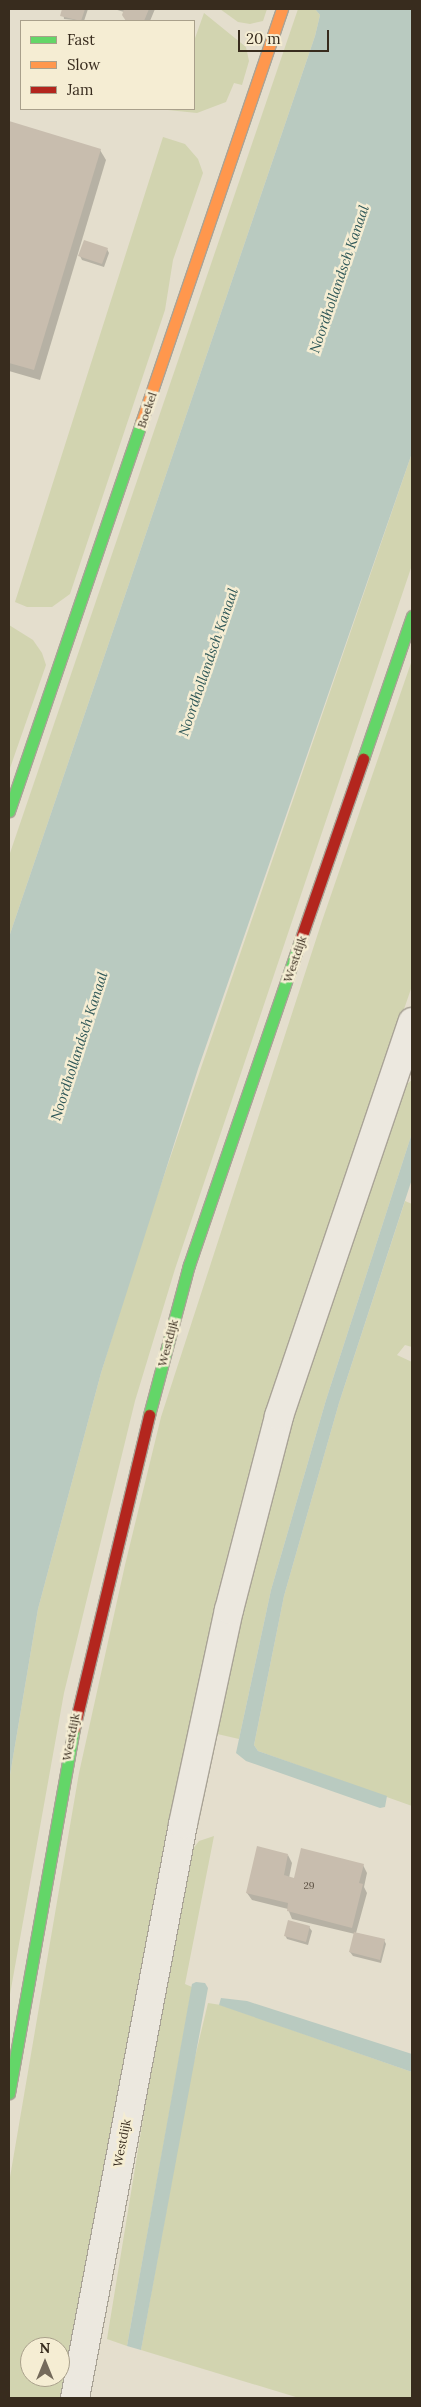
<!DOCTYPE html>
<html>
<head>
<meta charset="utf-8">
<style>
  body { margin:0 }
  #map { position:relative; width:421px; height:2407px; overflow:hidden; background:#e4decd; font-family:Lora,serif }
  div>[style] { position:absolute }
  [style*='--x'] { left:calc(var(--x)*1px); top:calc(var(--y)*1px); width:calc(var(--w)*1px); rotate:calc(var(--a)*1deg) }
  .green>* { inset:0; background:#d2d4b0 }
  .water>* { inset:0; background:#b9cac0 }
  .shadow>* { inset:0; background:#0003 }
  .building>* { inset:0; background:#c8bdae }
  .roads { filter:drop-shadow(1px 0 #a9a396) drop-shadow(-1px 0 #a9a396) drop-shadow(0 1px #a9a396) drop-shadow(0 -1px #a9a396) }
  .street>* { height:28px; margin:-14px; padding:0 14px; transform-origin:14px; border-radius:14px; background:#ece8df }
  .fast>* { height:11px; margin:-5.5px; padding:0 5.5px; transform-origin:5.5px; border-radius:5.5px; background:#63d668 }
  .slow>* { height:11px; margin:-5.5px; padding:0 5.5px; transform-origin:5.5px; border-radius:5.5px; background:#ff974d }
  .jam>* { height:11px; margin:-5.5px; padding:0 5.5px; transform-origin:5.5px; border-radius:5.5px; background:#b3261e }
  span { translate:-50% -50%; white-space:nowrap; text-align:center; line-height:1.15; -webkit-text-stroke:5px #f5edd3; paint-order:stroke }
  .number-label { font-size:10px; color:#5c5042 }
  .number-label span { -webkit-text-stroke-width:0 }
  .street-label { font-size:12px; color:#382c1e }
  .water-label { font-size:14px; color:#2e5757; font-style:italic }
  .frame { position:absolute; inset:0; border:10px solid #382c1e; pointer-events:none }
  .legend { position:absolute; left:20px; top:20px; width:175px; height:90px; box-sizing:border-box; background:#f5edd3; border:1px solid #a9a08b; margin:0; padding:6px 9px; list-style:none; font-size:15px; color:#382c1e }
  .legend li { display:flex; align-items:center; gap:10px; height:25px }
  .legend b { width:25px; border:1px solid #a9a08b }
  .north { position:absolute; left:20px; top:2337px; width:50px; height:50px; box-sizing:border-box; background:#f5edd3; border:1px solid #a9a08b; border-radius:50%; rotate:0deg; font-size:14px; font-weight:700; line-height:20px; text-align:center; color:#382c1e }
  .north::after { content:''; display:block; margin:auto; width:18px; height:22px; background:#746a5b; clip-path:polygon(50% 0,100% 100%,50% 72%,0 100%) }
  .scale { position:absolute; left:238px; top:30px; width:91px; height:22px; box-sizing:border-box; border:2px solid #382c1e; border-top:0; padding-left:6px; font-size:15px; line-height:18px; white-space:nowrap; color:#382c1e; -webkit-text-stroke:4px #f5edd3; paint-order:stroke }
</style>
</head>
<body>
<div id="map">
  <div class="green">
    <div style="clip-path:polygon(220px 9px,267px 9px,263px 21px,250px 24px,238px 22px)"></div>
    <div style="clip-path:polygon(298px 9px,315px 9px,320px 15px,315px 36px,9px 937px,9px 856px)"></div>
    <div style="clip-path:polygon(204px 13px,246px 47px,249px 61px,242px 85px,234px 83px,226px 102px,197px 113px,168px 110px,194px 109px,194px 41px)"></div>
    <div style="clip-path:polygon(163px 137px,185px 144px,198px 159px,203px 173px,173px 260px,165px 310px,70px 594px,52px 607px,27px 607px,15px 602px)"></div>
    <div style="clip-path:polygon(412px 453px,412px 565px,175px 1269px,135px 1401px,64px 1693px,9px 2000px,9px 1781px,38px 1609px,101px 1373px,144px 1234px)"></div>
    <div style="clip-path:polygon(9px 625px,33px 640px,42px 653px,46px 665px,9px 771px)"></div>
    <div style="clip-path:polygon(evenodd,412px 660px,412px 986px,263px 1418px,215px 1604px,60px 2398px,9px 2398px,9px 2183px,79px 1773px,125px 1565px,161px 1417px,322px 921px,412px 660px,30px 2347px,60px 2347px,60px 2377px,30px 2377px,30px 2347px)"></div>
    <div style="clip-path:polygon(412px 1080px,412px 1133px,326px 1400px,271px 1590px,239px 1739px,213px 1733px,257px 1536px,318px 1333px,400px 1089px)"></div>
    <div style="clip-path:polygon(405px 1201px,412px 1204px,412px 1347px,405px 1345px,397px 1355px,412px 1362px,412px 1806px,258px 1751px,254px 1745px,284px 1596px,339px 1403px)"></div>
    <div style="clip-path:polygon(214px 1836px,185px 1984px,192px 1987px,127px 2346px,107px 2339px,166px 1979px,189px 1854px,199px 1841px)"></div>
    <div style="clip-path:polygon(208px 2003px,221px 2005px,412px 2072px,412px 2398px,299px 2398px,141px 2350px,191px 2074px)"></div>
  </div>
  <div class="water">
    <div style="clip-path:polygon(315px 9px,412px 9px,412px 453px,198px 1069px,101px 1373px,38px 1609px,9px 1781px,9px 937px,315px 36px,320px 15px)"></div>
    <div style="clip-path:polygon(412px 1133px,412px 1179px,339px 1403px,284px 1596px,254px 1745px,258px 1751px,387px 1796px,385px 1807px,380px 1808px,246px 1761px,236px 1753px,271px 1590px,326px 1400px)"></div>
    <div style="clip-path:polygon(196px 1982px,205px 1983px,208px 1988px,141px 2350px,127px 2346px,192px 1984px)"></div>
    <div style="clip-path:polygon(221px 1998px,247px 2001px,412px 2054px,412px 2072px,219px 2005px)"></div>
  </div>
  <div class="shadow">
    <div style="clip-path:polygon(63px 9px,88px 9px,84px 21px,64px 19px)"></div>
    <div style="clip-path:polygon(114px 9px,155px 9px,150px 21px,127px 21px,124px 12px)"></div>
    <div style="clip-path:polygon(9px 122px,100px 150px,106px 160px,40px 380px,9px 371px)"></div>
    <div style="clip-path:polygon(107px 249px,109px 253px,104px 267px,82px 260px,80px 256px)"></div>
    <div style="clip-path:polygon(288px 1855px,292px 1863px,289px 1878px,295px 1879px,363px 1865px,367px 1873px,364px 1887px,367px 1893px,356px 1933px,384px 1940px,386px 1944px,381px 1963px,353px 1956px,350px 1952px,355px 1934px,292px 1919px,288px 1909px,252px 1900px,247px 1893px)"></div>
    <div style="clip-path:polygon(309px 1927px,312px 1931px,308px 1945px,287px 1939px,285px 1935px)"></div>
  </div>
  <div class="building">
    <div style="clip-path:polygon(62px 9px,85px 9px,81px 21px,60px 16px)"></div>
    <div style="clip-path:polygon(124px 9px,149px 9px,144px 21px,126px 21px,122px 15px)"></div>
    <div style="clip-path:polygon(9px 121px,101px 149px,34px 370px,9px 363px)"></div>
    <div style="clip-path:polygon(84px 240px,108px 248px,102px 264px,78px 256px)"></div>
    <div style="clip-path:polygon(257px 1846px,288px 1854px,284px 1875px,294px 1878px,301px 1848px,364px 1864px,359px 1883px,363px 1884px,352px 1928px,287px 1911px,288px 1903px,246px 1893px)"></div>
    <div style="clip-path:polygon(288px 1920px,310px 1926px,306px 1942px,284px 1936px)"></div>
    <div style="clip-path:polygon(354px 1932px,385px 1939px,380px 1960px,349px 1952px)"></div>
  </div>
  <div class="roads">
    <div class="street">
      <div style="--x:75;--y:2398;--w:584;--a:-79.34"></div>
      <div style="--x:183;--y:1824;--w:219;--a:-77.9"></div>
      <div style="--x:229;--y:1610;--w:200;--a:-75.5"></div>
      <div style="--x:279;--y:1416;--w:416;--a:-71.3"></div>
    </div>
    <div class="fast">
      <div style="--x:363;--y:759;--w:151;--a:-71.1"></div>
      <div style="--x:9;--y:811;--w:410;--a:-71.2"></div>
      <div style="--x:149;--y:1415;--w:155;--a:-75.1"></div>
      <div style="--x:189;--y:1265;--w:342;--a:-71.1"></div>
      <div style="--x:9;--y:2093;--w:371;--a:-79.9"></div>
    </div>
    <div class="slow">
      <div style="--x:141;--y:423;--w:437;--a:-71.2"></div>
    </div>
    <div class="jam">
      <div style="--x:300;--y:941;--w:193;--a:-70.9"></div>
      <div style="--x:74;--y:1728;--w:322;--a:-76.5"></div>
    </div>
  </div>
  <div class="number-label">
    <span style="left:309px;top:1886px">29</span>
  </div>
  <div class="street-label">
    <span style="left:147px;top:410px;rotate:-71deg">Boekel</span>
    <span style="left:295px;top:959px;rotate:-71deg">Westdijk</span>
    <span style="left:168px;top:1343px;rotate:-75deg">Westdijk</span>
    <span style="left:71px;top:1737px;rotate:-79deg">Westdijk</span>
    <span style="left:122px;top:2143px;rotate:-79deg">Westdijk</span>
  </div>
  <div class="water-label">
    <span style="left:339px;top:279px;rotate:-71deg">Noordhollandsch Kanaal</span>
    <span style="left:208px;top:662px;rotate:-71deg">Noordhollandsch Kanaal</span>
    <span style="left:79px;top:1046px;rotate:-72deg">Noordhollandsch Kanaal</span>
  </div>
  <div class="frame"></div>
  <ul class="legend">
  <li><b style="height:6px;background:#63d668"></b>Fast</li>
  <li><b style="height:6px;background:#ff974d"></b>Slow</li>
  <li><b style="height:6px;background:#b3261e"></b>Jam</li>
  </ul>
  <div class="north">N</div>
  <div class="scale">20 m</div>
</div>
</body>
</html>
